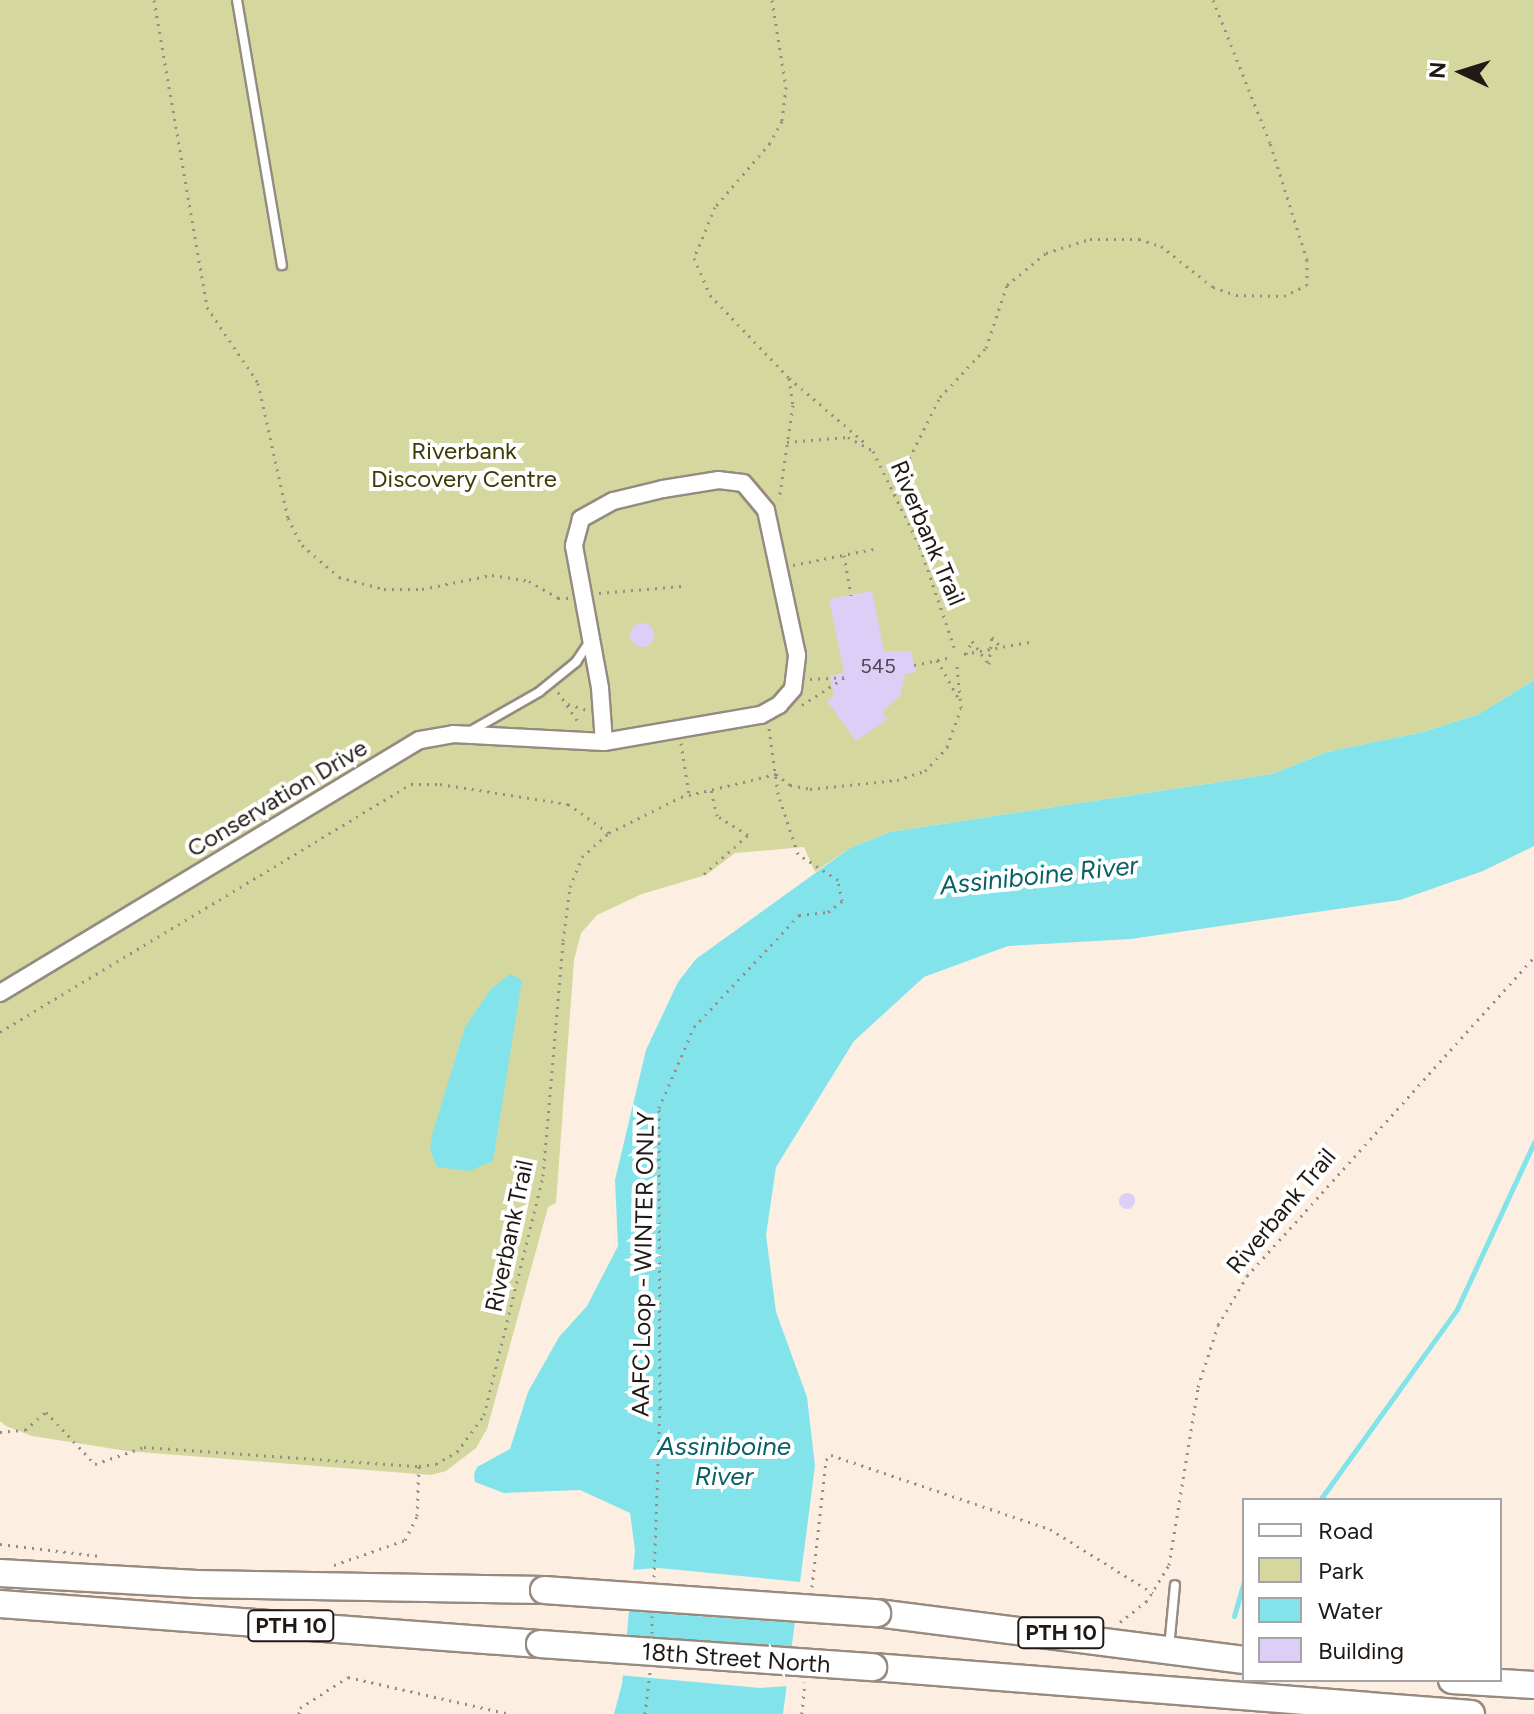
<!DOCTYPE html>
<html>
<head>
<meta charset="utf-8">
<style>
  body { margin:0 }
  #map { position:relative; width:1534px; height:1714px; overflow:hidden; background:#fdeee2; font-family:Figtree,sans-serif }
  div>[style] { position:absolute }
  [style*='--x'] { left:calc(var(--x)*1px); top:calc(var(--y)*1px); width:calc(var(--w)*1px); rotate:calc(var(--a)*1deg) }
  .green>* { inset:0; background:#d4d89e }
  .water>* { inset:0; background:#82e4ea }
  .pier>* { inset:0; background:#fdeee2 }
  .stream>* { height:5px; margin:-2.5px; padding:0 2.5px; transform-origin:2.5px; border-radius:2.5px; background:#82e4ea }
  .building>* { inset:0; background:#dbcff7 }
  .round { border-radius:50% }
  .path>* { height:3px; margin-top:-1.5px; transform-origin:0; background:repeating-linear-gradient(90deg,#988d84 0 2px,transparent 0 8px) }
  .roads { filter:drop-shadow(2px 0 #978a7f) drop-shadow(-2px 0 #978a7f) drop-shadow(0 2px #978a7f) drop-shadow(0 -2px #978a7f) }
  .service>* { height:8px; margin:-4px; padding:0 4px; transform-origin:4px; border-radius:4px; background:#fff }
  .minor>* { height:16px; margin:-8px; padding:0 8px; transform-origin:8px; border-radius:8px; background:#fff }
  .primary>* { height:26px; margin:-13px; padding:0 13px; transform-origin:13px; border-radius:13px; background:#fff }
  .bridges { filter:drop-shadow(2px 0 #978a7f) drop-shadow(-2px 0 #978a7f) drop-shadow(0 2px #978a7f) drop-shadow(0 -2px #978a7f) }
  .primary-bridge>* { height:26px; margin:-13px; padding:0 13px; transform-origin:13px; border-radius:13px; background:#fff }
  span { translate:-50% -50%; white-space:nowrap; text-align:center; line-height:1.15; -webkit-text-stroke:8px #fff; paint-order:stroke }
  .number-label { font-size:20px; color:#4f474e }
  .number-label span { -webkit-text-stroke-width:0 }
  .shield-label span { padding:2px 6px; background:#fff; border:2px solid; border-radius:6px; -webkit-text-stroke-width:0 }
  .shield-label { font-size:22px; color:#201a16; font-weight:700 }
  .park-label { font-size:24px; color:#3b3c03 }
  .street-label { font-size:24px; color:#201a16 }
  .water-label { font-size:26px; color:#096065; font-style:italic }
  .legend { position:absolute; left:1242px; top:1498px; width:260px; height:184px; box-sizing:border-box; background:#fff; border:2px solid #a6a3a2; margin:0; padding:10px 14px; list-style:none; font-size:24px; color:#201a16 }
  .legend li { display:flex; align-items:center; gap:16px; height:40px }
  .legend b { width:40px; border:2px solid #a6a3a2 }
  .north { position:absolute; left:1422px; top:32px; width:80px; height:80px; -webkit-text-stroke:6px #fff; paint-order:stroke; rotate:274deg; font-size:22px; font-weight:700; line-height:32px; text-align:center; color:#201a16 }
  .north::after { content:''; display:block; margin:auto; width:28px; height:36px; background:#201a16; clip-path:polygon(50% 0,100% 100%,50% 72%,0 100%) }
</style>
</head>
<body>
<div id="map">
  <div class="green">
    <div style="clip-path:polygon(0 0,1534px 0,1534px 680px,1479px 714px,1423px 732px,1327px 752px,1272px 774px,890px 832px,850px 848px,815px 872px,804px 847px,735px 853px,706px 875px,642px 894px,597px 915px,581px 933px,574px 960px,556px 1203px,548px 1207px,487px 1429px,476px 1448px,446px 1471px,431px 1475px,127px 1451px,32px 1436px,6px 1426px,0 1421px)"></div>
  </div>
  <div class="water">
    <div style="clip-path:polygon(1534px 680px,1534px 846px,1483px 871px,1400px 900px,1131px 939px,1008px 946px,924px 977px,854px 1041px,776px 1167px,766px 1235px,776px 1312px,807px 1397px,815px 1466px,783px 1714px,614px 1714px,622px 1684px,635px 1550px,630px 1513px,580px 1490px,504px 1493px,475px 1482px,474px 1474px,477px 1467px,510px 1449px,528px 1392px,559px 1337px,587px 1306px,618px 1246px,615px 1180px,646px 1050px,678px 982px,696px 959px,850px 848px,890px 832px,1272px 774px,1327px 752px,1423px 732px,1479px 714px)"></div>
    <div style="clip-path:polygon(510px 974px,522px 980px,493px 1161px,469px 1171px,437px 1167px,430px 1150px,432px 1135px,465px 1027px,491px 989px)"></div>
  </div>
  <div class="pier">
    <div style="clip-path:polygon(659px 1568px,801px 1582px,796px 1623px,625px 1611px,629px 1570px)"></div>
    <div style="clip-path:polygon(623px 1635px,794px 1647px,789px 1686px,760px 1688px,619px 1675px)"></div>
  </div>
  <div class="stream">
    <div style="--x:1320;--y:1500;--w:235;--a:-54.3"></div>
    <div style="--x:1457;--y:1309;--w:184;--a:-65.2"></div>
    <div style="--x:1234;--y:1616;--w:36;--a:-74"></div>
  </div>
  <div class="building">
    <div style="clip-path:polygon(872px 591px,884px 651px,911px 651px,916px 672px,905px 674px,900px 696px,882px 712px,888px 719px,856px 741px,827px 701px,834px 696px,830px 676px,844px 673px,829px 599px)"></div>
    <div class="round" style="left:630px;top:623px;width:24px;height:24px"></div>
    <div class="round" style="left:1119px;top:1193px;width:16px;height:16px"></div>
  </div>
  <div class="path">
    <div style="--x:154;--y:0;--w:312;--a:80.2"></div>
    <div style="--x:207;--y:307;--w:92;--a:56.1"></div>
    <div style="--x:258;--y:383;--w:138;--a:77.5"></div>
    <div style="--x:288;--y:518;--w:30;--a:63"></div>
    <div style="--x:302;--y:545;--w:49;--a:40.9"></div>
    <div style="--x:339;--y:577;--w:47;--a:14.9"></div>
    <div style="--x:384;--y:589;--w:38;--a:0"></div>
    <div style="--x:422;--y:589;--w:71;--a:-11.3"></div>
    <div style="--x:492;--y:575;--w:37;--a:9"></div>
    <div style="--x:529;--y:581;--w:34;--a:30"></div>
    <div style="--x:558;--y:598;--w:10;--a:0"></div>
    <div style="--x:772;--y:0;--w:88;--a:80.9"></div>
    <div style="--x:786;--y:87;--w:34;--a:97"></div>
    <div style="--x:782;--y:121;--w:25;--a:119"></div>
    <div style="--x:770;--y:143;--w:84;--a:130.7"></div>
    <div style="--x:715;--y:207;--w:55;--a:112.4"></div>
    <div style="--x:694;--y:258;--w:40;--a:66.6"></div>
    <div style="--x:710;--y:295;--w:115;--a:46.4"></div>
    <div style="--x:789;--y:378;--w:27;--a:82"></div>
    <div style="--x:793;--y:405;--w:96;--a:98.4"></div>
    <div style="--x:789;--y:378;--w:100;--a:40.5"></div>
    <div style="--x:787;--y:442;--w:61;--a:-4.7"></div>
    <div style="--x:848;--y:437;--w:29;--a:29"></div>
    <div style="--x:873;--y:451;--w:107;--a:63.9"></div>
    <div style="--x:920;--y:547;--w:106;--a:71.2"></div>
    <div style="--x:895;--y:487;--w:101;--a:-63.4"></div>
    <div style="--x:940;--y:397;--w:67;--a:-46.8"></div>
    <div style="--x:986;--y:348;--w:66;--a:-71.6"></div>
    <div style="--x:1007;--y:285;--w:50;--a:-39.4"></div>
    <div style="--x:1046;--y:253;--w:46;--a:-17.7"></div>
    <div style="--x:1090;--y:239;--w:49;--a:0"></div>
    <div style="--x:1139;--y:239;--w:23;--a:18"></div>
    <div style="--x:1161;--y:246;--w:66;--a:38.3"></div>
    <div style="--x:1213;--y:287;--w:24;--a:19"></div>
    <div style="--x:1236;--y:295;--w:48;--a:1.2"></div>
    <div style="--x:1284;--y:296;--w:25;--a:-26"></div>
    <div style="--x:1307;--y:285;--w:25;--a:-90"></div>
    <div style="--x:1307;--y:260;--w:123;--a:-107.5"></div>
    <div style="--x:1270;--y:143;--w:154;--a:-111.7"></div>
    <div style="--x:844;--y:555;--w:41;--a:80.1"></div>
    <div style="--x:793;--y:565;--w:82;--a:-11.3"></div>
    <div style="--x:599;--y:593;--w:83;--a:-4.8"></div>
    <div style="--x:964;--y:654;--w:66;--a:-10.5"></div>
    <div style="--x:966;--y:654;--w:14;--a:-65"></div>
    <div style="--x:972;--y:641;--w:29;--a:54"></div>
    <div style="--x:989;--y:664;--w:27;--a:-84"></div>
    <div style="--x:992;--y:637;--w:13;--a:48"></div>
    <div style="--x:937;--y:660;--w:47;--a:60.7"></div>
    <div style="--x:914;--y:665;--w:35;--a:-12"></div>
    <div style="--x:810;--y:679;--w:38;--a:-3"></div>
    <div style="--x:558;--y:692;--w:40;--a:56"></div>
    <div style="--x:568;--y:704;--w:20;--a:18"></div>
    <div style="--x:802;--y:705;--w:51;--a:-33.1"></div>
    <div style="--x:681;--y:743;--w:52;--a:81.1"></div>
    <div style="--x:776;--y:774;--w:18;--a:38"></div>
    <div style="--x:790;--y:785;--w:20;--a:11"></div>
    <div style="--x:810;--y:789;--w:87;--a:-5.9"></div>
    <div style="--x:897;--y:780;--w:29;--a:-18"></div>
    <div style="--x:925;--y:771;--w:33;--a:-47"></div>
    <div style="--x:947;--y:747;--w:41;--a:-70.3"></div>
    <div style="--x:961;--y:708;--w:42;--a:-95.4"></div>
    <div style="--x:704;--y:874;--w:59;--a:-41.6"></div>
    <div style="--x:748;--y:835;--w:36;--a:-148"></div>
    <div style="--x:717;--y:816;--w:28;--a:-103"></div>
    <div style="--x:0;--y:1032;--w:480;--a:-31.1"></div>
    <div style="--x:411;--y:784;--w:29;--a:0"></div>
    <div style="--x:440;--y:784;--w:130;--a:8.9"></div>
    <div style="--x:568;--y:804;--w:50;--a:35.3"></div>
    <div style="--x:0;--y:1432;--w:25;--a:-5"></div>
    <div style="--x:25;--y:1430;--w:28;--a:-41"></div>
    <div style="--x:46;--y:1412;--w:71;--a:46.7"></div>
    <div style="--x:95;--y:1464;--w:52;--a:-19.1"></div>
    <div style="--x:144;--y:1447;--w:276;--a:4"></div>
    <div style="--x:0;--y:1544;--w:100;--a:6.9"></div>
    <div style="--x:334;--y:1565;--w:75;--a:-19.4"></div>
    <div style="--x:405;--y:1540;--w:27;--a:-63"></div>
    <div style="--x:417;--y:1516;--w:50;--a:-87.7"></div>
    <div style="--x:419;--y:1466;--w:17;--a:-7"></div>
    <div style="--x:436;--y:1464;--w:24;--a:-30"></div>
    <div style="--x:457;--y:1452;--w:46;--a:-53.9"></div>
    <div style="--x:484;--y:1415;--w:246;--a:-76.1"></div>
    <div style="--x:543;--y:1176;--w:236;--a:-85.1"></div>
    <div style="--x:563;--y:941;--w:54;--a:-82.6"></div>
    <div style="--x:570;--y:887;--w:32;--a:-68"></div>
    <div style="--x:582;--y:857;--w:36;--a:-42"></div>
    <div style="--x:609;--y:833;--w:80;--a:-26.6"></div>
    <div style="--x:681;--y:797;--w:98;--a:-13.6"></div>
    <div style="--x:654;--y:1577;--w:169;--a:-88"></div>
    <div style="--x:660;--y:1408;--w:300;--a:-90.2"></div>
    <div style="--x:659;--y:1108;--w:88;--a:-66.6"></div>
    <div style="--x:694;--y:1027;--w:154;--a:-46.8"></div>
    <div style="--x:799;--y:915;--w:29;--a:-6"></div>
    <div style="--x:828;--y:912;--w:18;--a:-38"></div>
    <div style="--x:842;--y:901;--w:21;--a:-101"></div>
    <div style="--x:838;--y:880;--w:48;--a:-147"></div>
    <div style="--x:798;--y:854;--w:63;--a:-108.4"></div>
    <div style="--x:778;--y:794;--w:67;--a:-97.8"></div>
    <div style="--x:812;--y:1587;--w:128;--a:-83.7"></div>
    <div style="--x:826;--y:1460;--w:7;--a:-45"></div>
    <div style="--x:831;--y:1455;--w:231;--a:18.7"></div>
    <div style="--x:1050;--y:1529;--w:121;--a:31.9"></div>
    <div style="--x:1120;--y:1622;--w:33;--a:-38"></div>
    <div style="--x:1146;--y:1602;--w:44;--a:-58.1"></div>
    <div style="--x:1169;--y:1565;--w:180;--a:-80.7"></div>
    <div style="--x:1198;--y:1387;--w:65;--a:-72.1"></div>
    <div style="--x:1218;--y:1325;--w:57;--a:-59.4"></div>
    <div style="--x:1247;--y:1276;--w:429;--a:-48"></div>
    <div style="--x:652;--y:1633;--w:17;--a:-90"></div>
    <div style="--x:299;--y:1714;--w:6;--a:-81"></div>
    <div style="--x:300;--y:1708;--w:57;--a:-32.9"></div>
    <div style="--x:348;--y:1677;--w:165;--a:12.9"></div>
    <div style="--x:645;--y:1714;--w:42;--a:-83.2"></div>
    <div style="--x:802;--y:1714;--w:32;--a:-85"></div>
  </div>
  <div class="roads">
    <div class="service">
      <div style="--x:237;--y:0;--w:269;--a:80.4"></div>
      <div style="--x:469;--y:732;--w:81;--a:-29.7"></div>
      <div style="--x:539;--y:692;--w:48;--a:-39"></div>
      <div style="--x:576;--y:662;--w:25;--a:-56"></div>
      <div style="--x:1169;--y:1648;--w:63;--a:-84.6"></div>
    </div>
    <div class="minor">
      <div style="--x:0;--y:993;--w:490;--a:-31.1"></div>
      <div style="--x:420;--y:740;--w:34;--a:-10"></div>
      <div style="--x:453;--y:734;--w:151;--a:3"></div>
      <div style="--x:604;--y:742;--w:159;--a:-9.8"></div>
      <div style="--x:761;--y:715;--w:21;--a:-29"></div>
      <div style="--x:779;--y:705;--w:21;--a:-49"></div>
      <div style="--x:793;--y:689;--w:34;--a:-83"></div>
      <div style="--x:797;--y:655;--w:148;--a:-102.1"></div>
      <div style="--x:766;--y:510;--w:35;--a:-130"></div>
      <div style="--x:743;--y:483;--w:24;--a:-173"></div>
      <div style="--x:719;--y:480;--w:57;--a:170.9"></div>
      <div style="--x:663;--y:489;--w:51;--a:166.5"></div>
      <div style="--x:613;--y:501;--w:37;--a:151"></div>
      <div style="--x:581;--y:519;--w:28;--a:105"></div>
      <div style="--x:574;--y:546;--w:144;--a:79.6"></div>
      <div style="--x:600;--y:688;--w:54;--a:85.8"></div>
    </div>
    <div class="primary">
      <div style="--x:0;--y:1573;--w:197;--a:3.2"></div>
      <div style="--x:197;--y:1584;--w:347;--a:1"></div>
      <div style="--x:0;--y:1604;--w:541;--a:4.24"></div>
      <div style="--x:877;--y:1613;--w:370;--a:7.3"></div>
      <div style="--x:873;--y:1667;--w:600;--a:4.49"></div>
      <div style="--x:1452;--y:1680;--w:82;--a:3.5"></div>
    </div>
  </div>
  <div class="bridges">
    <div class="primary-bridge">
      <div style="--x:544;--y:1590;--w:334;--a:4"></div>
      <div style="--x:540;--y:1644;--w:334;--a:4"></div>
    </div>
  </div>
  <div class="number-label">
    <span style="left:878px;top:666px">545</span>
  </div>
  <div class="shield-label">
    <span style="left:291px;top:1626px">PTH 10</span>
    <span style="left:1061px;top:1633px">PTH 10</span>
  </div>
  <div class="park-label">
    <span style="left:464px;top:465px">Riverbank<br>Discovery Centre</span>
  </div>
  <div class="street-label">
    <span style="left:928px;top:533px;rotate:67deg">Riverbank Trail</span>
    <span style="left:277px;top:798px;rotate:-31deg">Conservation Drive</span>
    <span style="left:1281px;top:1211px;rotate:-50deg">Riverbank Trail</span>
    <span style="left:509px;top:1236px;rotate:-78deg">Riverbank Trail</span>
    <span style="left:643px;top:1264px;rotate:-89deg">AAFC Loop - WINTER ONLY</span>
    <span style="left:736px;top:1658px;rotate:4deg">18th Street North</span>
  </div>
  <div class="water-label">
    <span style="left:1039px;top:876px;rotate:-6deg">Assiniboine River</span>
    <span style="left:724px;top:1462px">Assiniboine<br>River</span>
  </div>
  <ul class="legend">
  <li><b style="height:10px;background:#fff"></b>Road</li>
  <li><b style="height:22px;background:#d4d89e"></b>Park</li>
  <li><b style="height:22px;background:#82e4ea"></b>Water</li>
  <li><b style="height:22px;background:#dbcff7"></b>Building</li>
  </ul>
  <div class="north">N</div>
</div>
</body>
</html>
